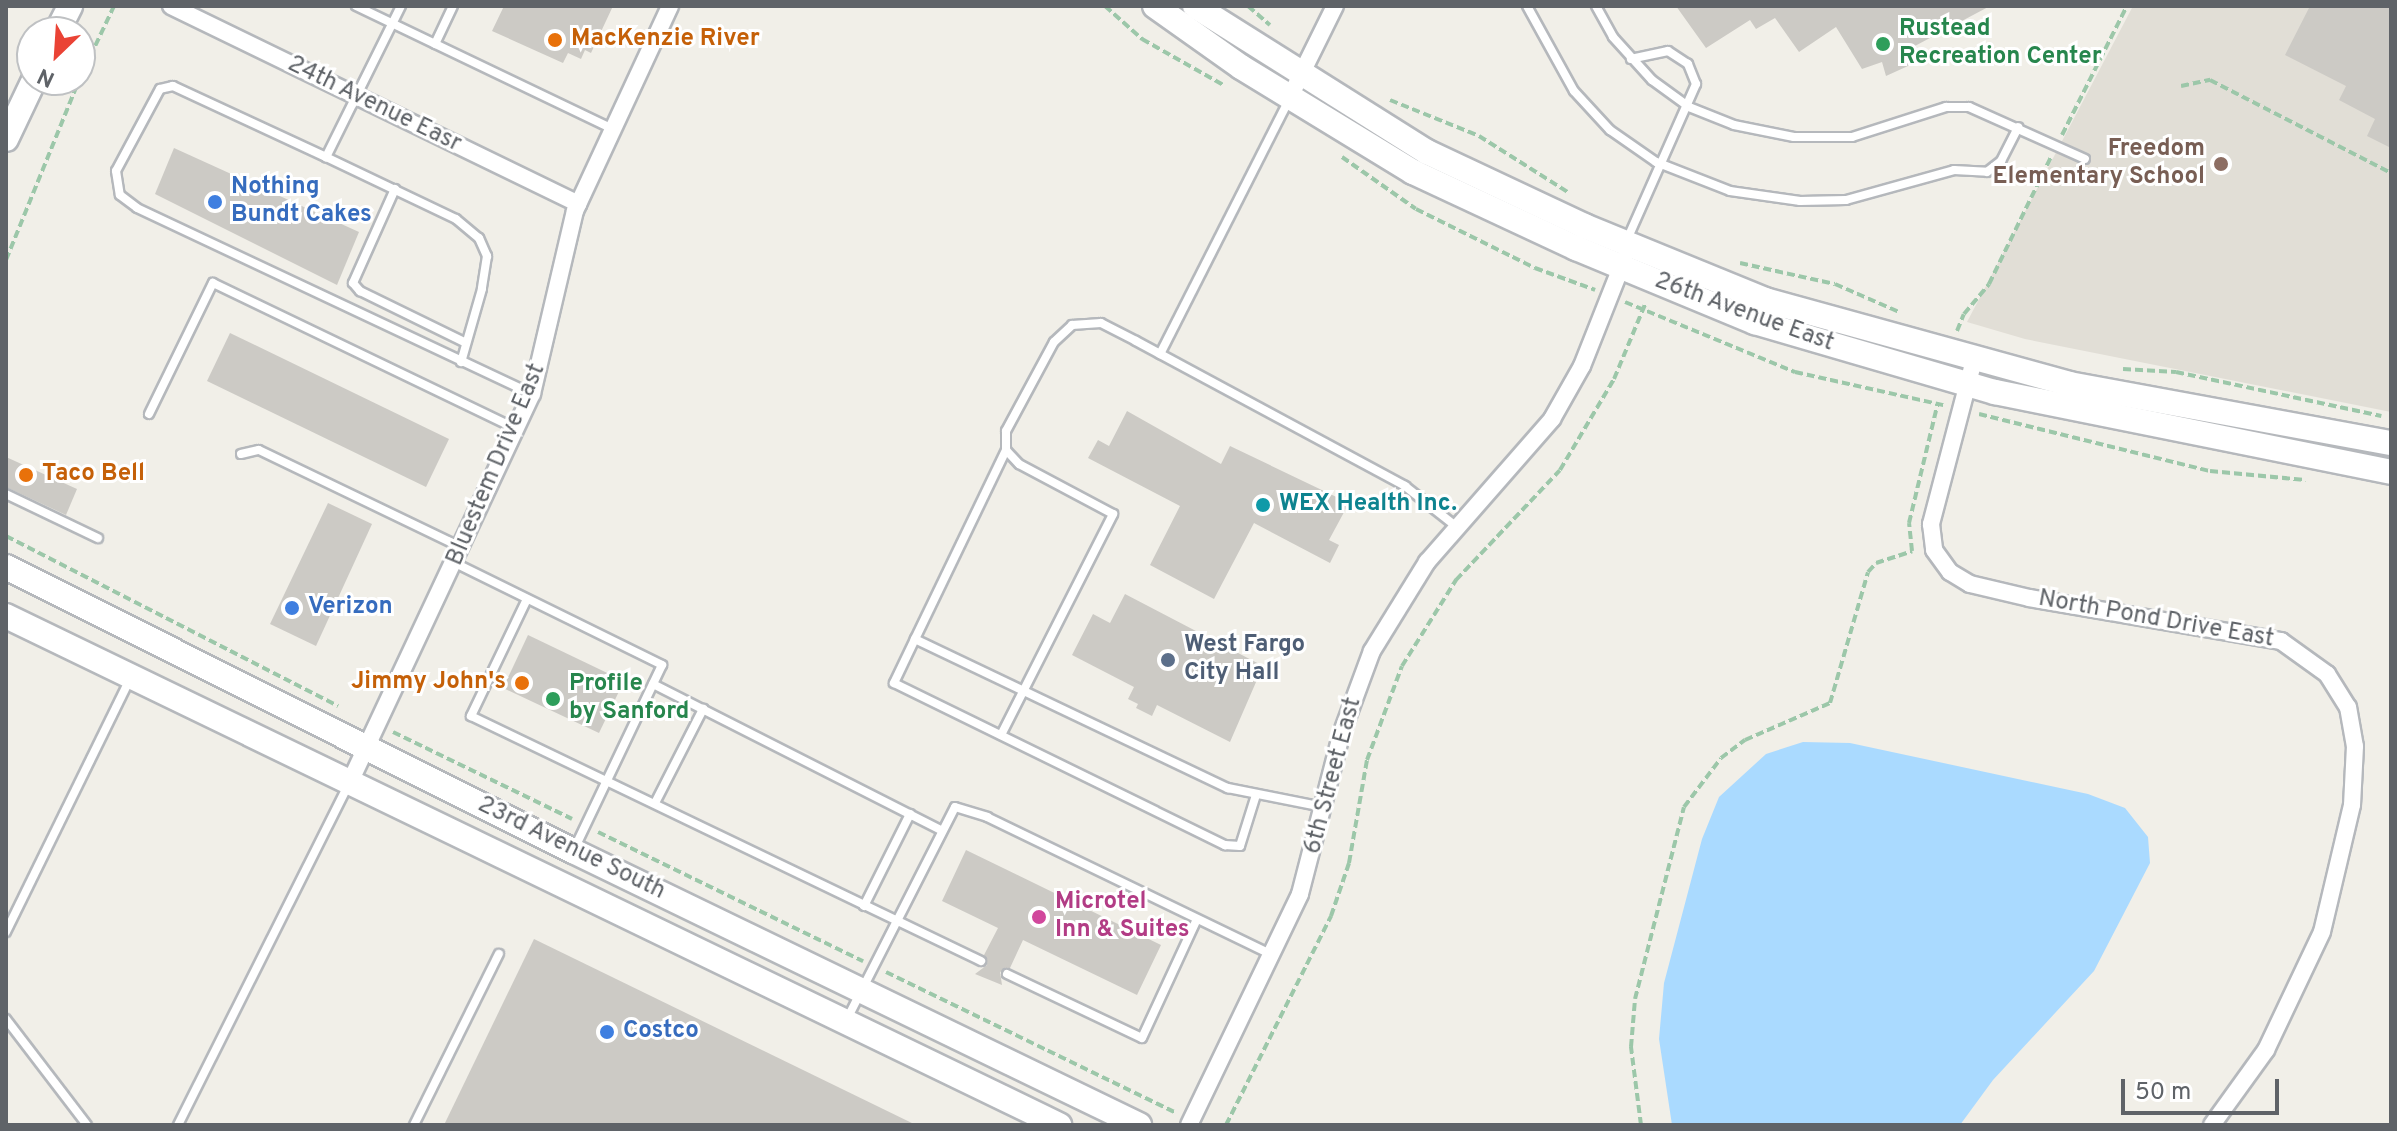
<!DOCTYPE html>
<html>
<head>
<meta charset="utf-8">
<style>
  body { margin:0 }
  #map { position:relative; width:2397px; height:1131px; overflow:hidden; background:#f1efe8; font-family:Overpass,sans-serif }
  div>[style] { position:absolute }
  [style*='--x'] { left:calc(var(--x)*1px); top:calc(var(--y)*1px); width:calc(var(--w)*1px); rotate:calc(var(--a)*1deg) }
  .education>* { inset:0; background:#e1ded6 }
  .water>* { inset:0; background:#aadaff }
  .building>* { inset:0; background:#cccac5 }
  .path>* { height:4px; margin-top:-2px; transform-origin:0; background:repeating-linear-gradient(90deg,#9cc7a9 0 8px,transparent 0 12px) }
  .roads { filter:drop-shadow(2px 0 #b5b8bc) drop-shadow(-2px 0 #b5b8bc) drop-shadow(0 2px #b5b8bc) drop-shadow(0 -2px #b5b8bc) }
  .lane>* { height:8px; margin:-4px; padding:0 4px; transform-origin:4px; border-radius:4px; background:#fff }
  .street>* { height:16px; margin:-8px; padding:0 8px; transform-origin:8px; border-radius:8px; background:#fff }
  .secondary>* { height:24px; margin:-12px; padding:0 12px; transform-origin:12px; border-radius:12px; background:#fff }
  .dots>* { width:22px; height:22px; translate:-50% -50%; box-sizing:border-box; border:4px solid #fff; border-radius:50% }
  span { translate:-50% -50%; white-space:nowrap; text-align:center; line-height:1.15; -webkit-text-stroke:6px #fff; paint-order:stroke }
  .leisure-label { font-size:24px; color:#27864d; font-weight:700 }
  .left { translate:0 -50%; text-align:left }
  .food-label { font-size:24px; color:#c56008; font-weight:700 }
  .right { translate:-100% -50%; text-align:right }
  .street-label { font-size:24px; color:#5f6368 }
  .education-label { font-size:24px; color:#785e54; font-weight:700 }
  .shop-label { font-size:24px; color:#366cbe; font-weight:700 }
  .culture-label { font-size:24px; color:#0d838f; font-weight:700 }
  .service-label { font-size:24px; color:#4e5e75; font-weight:700 }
  .hotel-label { font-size:24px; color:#b23c85; font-weight:700 }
  .frame { position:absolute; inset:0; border:8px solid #5f6368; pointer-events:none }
  .north { position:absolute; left:16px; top:16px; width:80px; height:80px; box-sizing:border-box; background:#fff; border:2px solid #bfc1c3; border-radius:50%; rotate:205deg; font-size:22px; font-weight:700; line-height:32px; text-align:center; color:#5f6368 }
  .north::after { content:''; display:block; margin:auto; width:28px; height:36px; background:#ea4335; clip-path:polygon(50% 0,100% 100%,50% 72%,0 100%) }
  .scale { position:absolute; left:2121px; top:1079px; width:158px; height:36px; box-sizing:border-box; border:4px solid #5f6368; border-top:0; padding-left:10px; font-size:24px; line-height:28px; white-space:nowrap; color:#5f6368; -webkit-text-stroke:6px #fff; paint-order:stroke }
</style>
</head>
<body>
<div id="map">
  <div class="education">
    <div style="clip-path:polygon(2133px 6px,2391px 6px,2391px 412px,2025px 339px,1967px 322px)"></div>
  </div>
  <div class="water">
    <div style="clip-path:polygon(1803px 742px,1850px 743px,2088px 794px,2125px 808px,2148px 837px,2150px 863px,2094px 971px,1993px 1080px,1960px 1125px,1672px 1125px,1659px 1039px,1664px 983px,1702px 839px,1719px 797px,1766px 754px)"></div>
  </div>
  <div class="building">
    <div style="clip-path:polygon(504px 6px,613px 6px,591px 53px,585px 50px,581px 59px,568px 53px,563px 63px,492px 31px)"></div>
    <div style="clip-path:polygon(1676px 6px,1990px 6px,1913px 47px,1919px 61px,1886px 76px,1882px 62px,1862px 69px,1836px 27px,1799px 52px,1775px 18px,1756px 29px,1750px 20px,1706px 48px)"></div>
    <div style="clip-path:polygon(2310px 6px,2391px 6px,2391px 148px,2367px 136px,2375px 119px,2339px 100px,2346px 86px,2285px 55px)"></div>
    <div style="clip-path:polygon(174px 148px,359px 232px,337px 285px,155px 194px)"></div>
    <div style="clip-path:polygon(230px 333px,449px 439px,426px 487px,207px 381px)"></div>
    <div style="clip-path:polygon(1127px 411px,1221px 464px,1230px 446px,1349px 503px,1329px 540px,1339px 545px,1330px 563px,1254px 523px,1214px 599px,1150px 565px,1180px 506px,1088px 458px,1098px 440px,1109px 446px)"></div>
    <div style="clip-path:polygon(6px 457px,77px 489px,66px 515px,6px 487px)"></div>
    <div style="clip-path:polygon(328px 503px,372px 524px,316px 646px,270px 624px)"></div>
    <div style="clip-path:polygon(1125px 594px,1263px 666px,1230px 742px,1157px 705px,1152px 716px,1136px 708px,1138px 704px,1128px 699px,1134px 687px,1072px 655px,1093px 614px,1110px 623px)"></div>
    <div style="clip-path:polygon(528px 635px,624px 681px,599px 733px,503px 688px)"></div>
    <div style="clip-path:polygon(966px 850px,1161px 945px,1137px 995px,1023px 940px,1010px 968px,1000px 972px,1002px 985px,975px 974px,987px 965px,984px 955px,998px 928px,942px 901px)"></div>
    <div style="clip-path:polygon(534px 939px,916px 1125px,444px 1125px)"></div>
  </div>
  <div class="path">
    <div style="--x:1105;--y:6;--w:50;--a:41.7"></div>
    <div style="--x:1142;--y:39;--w:95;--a:29.5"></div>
    <div style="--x:1248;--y:6;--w:29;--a:41"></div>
    <div style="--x:80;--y:78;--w:80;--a:-64.7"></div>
    <div style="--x:2181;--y:86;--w:30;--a:-12"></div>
    <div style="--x:2210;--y:80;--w:203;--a:27.2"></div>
    <div style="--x:1390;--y:100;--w:96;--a:22"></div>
    <div style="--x:1479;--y:136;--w:107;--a:32.3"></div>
    <div style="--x:2062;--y:135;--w:144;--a:-63.3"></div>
    <div style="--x:1342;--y:157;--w:90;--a:35.1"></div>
    <div style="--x:1416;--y:209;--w:133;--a:26.4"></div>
    <div style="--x:1535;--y:268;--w:64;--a:20.1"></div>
    <div style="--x:6;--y:260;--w:194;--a:-67.9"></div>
    <div style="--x:1740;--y:263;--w:97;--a:12.5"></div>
    <div style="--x:1835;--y:284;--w:70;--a:23.6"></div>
    <div style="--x:1625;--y:302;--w:184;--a:22.4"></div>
    <div style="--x:1795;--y:372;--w:152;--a:12.6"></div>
    <div style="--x:1957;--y:331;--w:18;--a:-68"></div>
    <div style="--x:1964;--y:314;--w:39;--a:-50"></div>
    <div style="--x:1989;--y:284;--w:141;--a:-64"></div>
    <div style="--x:2123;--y:369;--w:53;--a:3.2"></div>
    <div style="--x:2176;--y:372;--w:210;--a:12.1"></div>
    <div style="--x:1979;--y:414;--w:238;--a:13.9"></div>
    <div style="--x:2210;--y:471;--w:96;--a:5.4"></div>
    <div style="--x:6;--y:536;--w:373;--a:27.1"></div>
    <div style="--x:393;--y:732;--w:199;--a:25.9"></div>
    <div style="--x:598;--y:832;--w:295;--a:26"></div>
    <div style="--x:886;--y:972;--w:322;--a:25.9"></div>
    <div style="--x:1226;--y:1125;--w:234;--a:-63.3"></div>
    <div style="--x:1331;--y:916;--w:56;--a:-71.2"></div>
    <div style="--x:1349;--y:863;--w:105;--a:-80.1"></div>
    <div style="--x:1367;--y:760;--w:100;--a:-69.6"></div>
    <div style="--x:1402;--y:666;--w:102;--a:-57.9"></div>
    <div style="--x:1456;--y:580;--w:151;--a:-46.6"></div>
    <div style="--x:1560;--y:470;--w:106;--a:-59.3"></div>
    <div style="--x:1614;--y:379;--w:83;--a:-67.4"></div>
    <div style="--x:1641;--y:1125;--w:79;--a:-97.3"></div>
    <div style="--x:1631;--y:1047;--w:48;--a:-85.2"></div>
    <div style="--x:1635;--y:999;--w:198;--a:-75.7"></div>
    <div style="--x:1684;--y:807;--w:61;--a:-52.9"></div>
    <div style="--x:1721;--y:758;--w:30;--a:-37"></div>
    <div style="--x:1745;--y:740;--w:93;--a:-23.5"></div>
    <div style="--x:1830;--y:703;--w:136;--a:-73.8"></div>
    <div style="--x:1868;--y:572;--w:12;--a:-48"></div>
    <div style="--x:1876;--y:563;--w:38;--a:-18"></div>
    <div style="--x:1912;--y:551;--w:28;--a:-96"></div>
    <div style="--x:1909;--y:523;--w:124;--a:-76.5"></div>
  </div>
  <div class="roads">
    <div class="lane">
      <div style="--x:356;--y:6;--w:285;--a:25.6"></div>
      <div style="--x:401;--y:6;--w:169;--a:116.4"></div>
      <div style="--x:326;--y:157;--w:169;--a:-155.1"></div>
      <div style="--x:173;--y:86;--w:13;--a:167"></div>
      <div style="--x:160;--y:89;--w:93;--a:118.2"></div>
      <div style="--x:116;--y:171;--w:24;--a:81"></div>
      <div style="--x:120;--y:195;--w:21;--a:37"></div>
      <div style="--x:137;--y:208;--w:437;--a:25.2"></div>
      <div style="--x:1527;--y:6;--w:97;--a:61.1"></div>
      <div style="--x:1574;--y:91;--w:53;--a:47.3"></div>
      <div style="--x:1610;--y:130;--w:56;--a:34.8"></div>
      <div style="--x:1656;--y:162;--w:79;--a:21.4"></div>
      <div style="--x:1730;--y:191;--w:71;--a:8.1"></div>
      <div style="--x:1800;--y:201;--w:46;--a:-1.2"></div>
      <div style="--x:1846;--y:200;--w:112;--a:-15.5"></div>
      <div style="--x:1954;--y:170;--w:33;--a:3"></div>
      <div style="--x:1987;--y:172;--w:18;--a:-38"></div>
      <div style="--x:2001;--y:161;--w:38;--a:-63"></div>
      <div style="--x:1596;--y:6;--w:35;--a:61"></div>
      <div style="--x:1613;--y:37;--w:58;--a:47.8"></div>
      <div style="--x:1652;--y:80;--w:46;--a:36.1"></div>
      <div style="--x:1689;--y:107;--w:48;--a:21.8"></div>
      <div style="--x:1734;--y:125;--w:61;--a:11.3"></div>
      <div style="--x:1794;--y:137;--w:58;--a:0"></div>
      <div style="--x:1852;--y:137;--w:99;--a:-17.7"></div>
      <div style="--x:1946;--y:107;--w:23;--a:0"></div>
      <div style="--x:1969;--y:107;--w:127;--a:24.1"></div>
      <div style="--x:435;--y:44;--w:42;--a:-64.7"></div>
      <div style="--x:326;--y:157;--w:144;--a:25.5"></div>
      <div style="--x:456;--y:219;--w:30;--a:40"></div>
      <div style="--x:479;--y:238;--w:20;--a:66"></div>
      <div style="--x:487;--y:256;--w:33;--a:99"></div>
      <div style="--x:482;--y:289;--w:76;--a:106"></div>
      <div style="--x:395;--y:189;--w:103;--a:114.1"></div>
      <div style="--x:353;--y:283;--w:11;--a:49"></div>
      <div style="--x:360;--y:291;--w:118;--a:26.1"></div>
      <div style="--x:1626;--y:242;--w:173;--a:-66.1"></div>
      <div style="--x:1696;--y:84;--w:22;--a:-112"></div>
      <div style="--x:1688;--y:64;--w:24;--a:-147"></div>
      <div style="--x:1668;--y:51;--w:38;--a:168"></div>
      <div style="--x:1160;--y:354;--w:287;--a:-63.1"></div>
      <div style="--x:149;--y:414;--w:146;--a:-64"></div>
      <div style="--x:213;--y:283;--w:336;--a:25.7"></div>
      <div style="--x:1006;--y:450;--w:210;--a:115.7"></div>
      <div style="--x:915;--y:639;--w:347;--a:25.5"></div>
      <div style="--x:1228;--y:788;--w:97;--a:11.3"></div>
      <div style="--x:241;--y:454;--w:18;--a:-13"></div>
      <div style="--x:259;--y:450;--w:224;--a:25.7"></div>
      <div style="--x:6;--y:494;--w:102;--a:25.6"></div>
      <div style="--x:455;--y:563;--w:231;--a:26.2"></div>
      <div style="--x:662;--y:665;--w:202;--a:115.5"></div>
      <div style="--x:527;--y:599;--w:130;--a:115.6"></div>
      <div style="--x:471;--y:716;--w:566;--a:25.66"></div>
      <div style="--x:915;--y:639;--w:49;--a:115.5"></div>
      <div style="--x:894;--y:683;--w:369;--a:26.1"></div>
      <div style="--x:1225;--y:845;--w:15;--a:4"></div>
      <div style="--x:1240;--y:846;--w:53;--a:-72.6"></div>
      <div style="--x:653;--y:684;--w:321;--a:26.9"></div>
      <div style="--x:1001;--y:735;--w:248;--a:-63.1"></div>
      <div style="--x:1113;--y:514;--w:106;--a:-152"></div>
      <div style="--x:1019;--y:464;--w:19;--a:-133"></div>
      <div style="--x:1006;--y:450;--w:19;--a:-90"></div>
      <div style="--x:1006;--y:431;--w:101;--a:-61.7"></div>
      <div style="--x:1054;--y:342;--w:25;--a:-43"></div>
      <div style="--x:1072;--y:325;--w:29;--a:-4"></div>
      <div style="--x:1101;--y:323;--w:39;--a:27"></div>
      <div style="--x:1136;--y:341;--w:306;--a:28.3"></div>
      <div style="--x:1405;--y:486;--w:66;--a:38.3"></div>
      <div style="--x:655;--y:803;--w:106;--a:-62.9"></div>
      <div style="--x:864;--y:906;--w:103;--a:-63.4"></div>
      <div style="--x:6;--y:932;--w:280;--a:-63.9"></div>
      <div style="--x:1007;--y:974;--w:149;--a:25.4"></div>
      <div style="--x:1142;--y:1038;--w:131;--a:-65.2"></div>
      <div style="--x:6;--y:1019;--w:133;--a:52.6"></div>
      <div style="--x:846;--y:1021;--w:240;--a:-63"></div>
      <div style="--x:955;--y:807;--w:34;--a:17"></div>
      <div style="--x:987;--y:817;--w:315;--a:25.8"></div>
      <div style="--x:178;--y:1125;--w:379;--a:-63.4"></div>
      <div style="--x:414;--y:1125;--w:191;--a:-63.6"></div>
    </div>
    <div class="street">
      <div style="--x:171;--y:6;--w:453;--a:25.9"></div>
      <div style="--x:1290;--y:97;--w:102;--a:-63.7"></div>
      <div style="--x:1974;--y:360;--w:170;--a:104.7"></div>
      <div style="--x:1931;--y:524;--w:26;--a:83"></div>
      <div style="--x:1934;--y:550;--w:27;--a:54"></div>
      <div style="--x:1950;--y:572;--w:23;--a:31"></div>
      <div style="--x:1970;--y:584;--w:61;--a:13.3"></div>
      <div style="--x:2029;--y:598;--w:256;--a:9.7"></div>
      <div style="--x:2281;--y:641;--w:57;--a:35.7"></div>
      <div style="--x:2327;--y:674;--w:39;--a:58"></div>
      <div style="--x:2348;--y:707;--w:40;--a:80"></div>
      <div style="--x:2355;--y:746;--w:59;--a:92.9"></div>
      <div style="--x:2352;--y:805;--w:130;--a:103.3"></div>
      <div style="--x:2322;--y:932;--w:131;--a:115.4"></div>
      <div style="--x:2266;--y:1050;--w:92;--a:125.8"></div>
      <div style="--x:350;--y:782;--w:429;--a:-64.9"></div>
      <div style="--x:532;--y:394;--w:188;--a:-76.8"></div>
      <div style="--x:575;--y:211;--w:226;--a:-65.1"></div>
      <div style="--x:1189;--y:1125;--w:256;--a:-64.3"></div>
      <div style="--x:1300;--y:894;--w:167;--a:-75.5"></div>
      <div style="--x:1342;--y:732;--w:86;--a:-69.7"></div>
      <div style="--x:1372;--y:651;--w:105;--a:-58.3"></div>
      <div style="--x:1427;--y:562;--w:190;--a:-48.8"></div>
      <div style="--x:1552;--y:419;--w:61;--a:-60.5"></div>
      <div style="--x:1582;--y:366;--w:114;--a:-68.4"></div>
    </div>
    <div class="secondary">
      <div style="--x:1155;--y:6;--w:105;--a:35.3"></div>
      <div style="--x:1241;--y:67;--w:202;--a:31.4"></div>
      <div style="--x:1413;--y:172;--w:180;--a:25"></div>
      <div style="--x:1576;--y:248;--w:194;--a:22.5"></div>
      <div style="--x:1755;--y:322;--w:250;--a:16.3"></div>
      <div style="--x:1995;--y:392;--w:404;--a:11.4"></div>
      <div style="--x:1195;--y:6;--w:274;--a:32.2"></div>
      <div style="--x:1427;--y:152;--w:174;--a:25.2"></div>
      <div style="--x:1584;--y:226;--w:196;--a:22.2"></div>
      <div style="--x:1765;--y:300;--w:315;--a:15.4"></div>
      <div style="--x:2069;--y:384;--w:327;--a:10.4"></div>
      <div style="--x:57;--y:32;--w:29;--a:-63"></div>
      <div style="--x:6;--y:139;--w:65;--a:-64.6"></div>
      <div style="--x:6;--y:567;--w:634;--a:26.61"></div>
      <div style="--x:573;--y:851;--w:629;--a:25.83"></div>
      <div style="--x:6;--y:616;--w:1170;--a:25.8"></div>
    </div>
  </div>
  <div class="dots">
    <div style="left:555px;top:40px;background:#e8710a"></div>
    <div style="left:1883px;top:44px;background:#2e9e5b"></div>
    <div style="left:2221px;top:164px;background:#8d6e63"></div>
    <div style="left:215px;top:202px;background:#3f7fe0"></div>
    <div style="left:26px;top:475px;background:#e8710a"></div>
    <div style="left:1263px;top:505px;background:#0f9aa8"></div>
    <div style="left:292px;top:608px;background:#3f7fe0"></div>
    <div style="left:1168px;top:660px;background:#5c6f8a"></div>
    <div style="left:522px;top:683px;background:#e8710a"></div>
    <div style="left:553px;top:699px;background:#2e9e5b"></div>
    <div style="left:1039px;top:917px;background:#d1479c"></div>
    <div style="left:607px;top:1032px;background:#3f7fe0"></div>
  </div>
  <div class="leisure-label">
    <span class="left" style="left:1899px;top:44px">Rustead<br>Recreation Center</span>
    <span class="left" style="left:569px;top:699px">Profile<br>by Sanford</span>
  </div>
  <div class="food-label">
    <span class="left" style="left:571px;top:40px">MacKenzie River</span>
    <span class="left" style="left:42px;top:475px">Taco Bell</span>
    <span class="right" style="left:506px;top:683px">Jimmy John's</span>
  </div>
  <div class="street-label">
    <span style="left:374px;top:105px;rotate:26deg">24th Avenue Easr</span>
    <span style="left:1744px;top:313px;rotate:20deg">26th Avenue East</span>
    <span style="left:497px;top:465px;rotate:-67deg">Bluestem Drive East</span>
    <span style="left:2156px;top:620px;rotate:10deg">North Pond Drive East</span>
    <span style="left:1334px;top:776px;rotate:-75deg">6th Street East</span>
    <span style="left:571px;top:849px;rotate:26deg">23rd Avenue South</span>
  </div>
  <div class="education-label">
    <span class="right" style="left:2205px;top:164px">Freedom<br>Elementary School</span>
  </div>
  <div class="shop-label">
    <span class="left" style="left:231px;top:202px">Nothing<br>Bundt Cakes</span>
    <span class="left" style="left:308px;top:608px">Verizon</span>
    <span class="left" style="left:623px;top:1032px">Costco</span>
  </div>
  <div class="culture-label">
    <span class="left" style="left:1279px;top:505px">WEX Health Inc.</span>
  </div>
  <div class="service-label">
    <span class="left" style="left:1184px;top:660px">West Fargo<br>City Hall</span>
  </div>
  <div class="hotel-label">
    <span class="left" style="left:1055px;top:917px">Microtel<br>Inn &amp; Suites</span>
  </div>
  <div class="frame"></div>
  <div class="north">N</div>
  <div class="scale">50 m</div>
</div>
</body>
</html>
